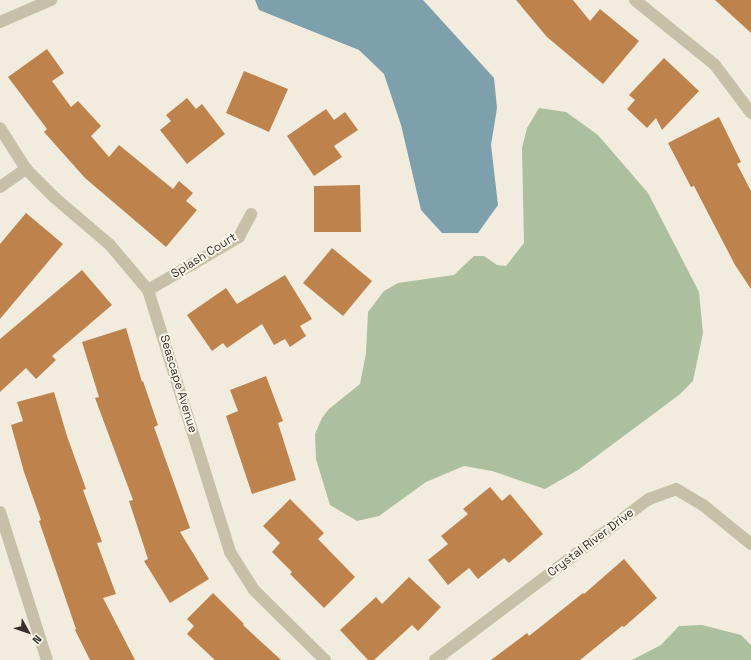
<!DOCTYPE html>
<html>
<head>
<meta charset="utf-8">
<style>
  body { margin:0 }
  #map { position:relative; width:751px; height:660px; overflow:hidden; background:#f1ecdd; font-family:"Space Grotesk",sans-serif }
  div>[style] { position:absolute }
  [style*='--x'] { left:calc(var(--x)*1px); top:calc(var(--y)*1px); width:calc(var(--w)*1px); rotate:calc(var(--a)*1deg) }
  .green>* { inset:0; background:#acbf9e }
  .water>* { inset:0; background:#7e9fac }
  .building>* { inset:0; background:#be834d }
  .minor>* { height:12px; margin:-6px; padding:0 6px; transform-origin:6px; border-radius:6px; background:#c8bfa9 }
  span { translate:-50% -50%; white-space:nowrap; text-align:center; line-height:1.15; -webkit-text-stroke:4px #f8f5e9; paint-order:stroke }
  .street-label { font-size:12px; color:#363029 }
  .north { position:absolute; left:8px; top:612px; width:40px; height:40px; -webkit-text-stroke:3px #f8f5e9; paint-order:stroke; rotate:130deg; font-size:11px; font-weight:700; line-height:16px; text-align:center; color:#363029 }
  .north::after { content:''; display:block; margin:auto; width:14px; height:18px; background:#363029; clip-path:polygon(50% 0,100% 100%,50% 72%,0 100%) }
</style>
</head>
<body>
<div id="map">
  <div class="green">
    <div style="clip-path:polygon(539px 108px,566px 112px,598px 135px,648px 193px,699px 292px,703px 333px,693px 381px,679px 395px,578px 470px,545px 489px,492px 471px,464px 466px,426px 482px,379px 516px,357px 521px,330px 505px,316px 459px,315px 434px,322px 418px,329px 409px,360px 384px,366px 353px,368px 312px,384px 291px,398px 283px,454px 275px,474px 256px,484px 256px,497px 265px,506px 266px,524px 243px,522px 148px,527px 128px)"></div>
    <div style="clip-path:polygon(702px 625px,741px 635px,751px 645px,751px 660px,632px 660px,661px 645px,679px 626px)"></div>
  </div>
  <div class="water">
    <div style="clip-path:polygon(255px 0,423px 0,494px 78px,497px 108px,491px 145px,498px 205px,478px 233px,442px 233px,421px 210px,401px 125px,384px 74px,359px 50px,259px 10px)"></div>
  </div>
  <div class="building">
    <div style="clip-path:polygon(516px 0,573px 0,590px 21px,600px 9px,639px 41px,603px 84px,547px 37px)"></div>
    <div style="clip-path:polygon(715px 0,751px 0,751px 33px)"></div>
    <div style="clip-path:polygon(47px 49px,64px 73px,52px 81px,71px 107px,78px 101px,101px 126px,91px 136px,109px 157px,119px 145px,173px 189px,179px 181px,193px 193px,186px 201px,197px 210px,166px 247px,85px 178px,44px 132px,47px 129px,8px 77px)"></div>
    <div style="clip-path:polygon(664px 58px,699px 91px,662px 130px,656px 118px,647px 128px,627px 109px,635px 100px,629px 95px)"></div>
    <div style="clip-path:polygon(244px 71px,288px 89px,269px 132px,226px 113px)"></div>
    <div style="clip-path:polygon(187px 98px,196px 109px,202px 104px,225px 134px,187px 164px,160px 130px,171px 121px,166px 115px)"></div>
    <div style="clip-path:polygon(326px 109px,334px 120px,345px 112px,358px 130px,334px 146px,342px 157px,314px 176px,287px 136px)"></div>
    <div style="clip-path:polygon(719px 117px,741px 162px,737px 164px,751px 191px,751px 289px,735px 265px,694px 186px,691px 187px,668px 143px)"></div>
    <div style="clip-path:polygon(360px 185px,361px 232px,314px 232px,314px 186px)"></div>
    <div style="clip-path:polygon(26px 213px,63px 244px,0 319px,0 244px)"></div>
    <div style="clip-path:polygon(332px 248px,372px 281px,343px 316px,303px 283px)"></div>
    <div style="clip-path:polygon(82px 270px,112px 305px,52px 356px,56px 360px,36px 379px,26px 368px,0 392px,0 339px)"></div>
    <div style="clip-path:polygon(285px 275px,312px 319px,300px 326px,306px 336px,290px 347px,285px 339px,274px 345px,262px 324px,227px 348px,223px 343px,212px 351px,187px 315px,226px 288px,237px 304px)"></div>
    <div style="clip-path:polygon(126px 328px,142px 382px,143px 381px,158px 425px,154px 427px,190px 528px,180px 532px,209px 579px,170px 603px,144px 561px,148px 559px,129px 501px,133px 500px,95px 398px,99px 397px,82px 342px)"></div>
    <div style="clip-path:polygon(266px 376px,283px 421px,278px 423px,296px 480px,252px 494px,226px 416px,238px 411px,230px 390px)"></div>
    <div style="clip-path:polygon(54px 392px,67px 436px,86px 489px,83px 490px,102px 542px,97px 543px,116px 594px,103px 598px,135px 660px,90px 660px,75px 630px,76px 629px,39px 521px,41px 520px,24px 472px,11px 425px,23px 421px,17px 402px)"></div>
    <div style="clip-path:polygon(490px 487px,502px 501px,510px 494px,543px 534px,509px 563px,504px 558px,478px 579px,469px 568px,448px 585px,428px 560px,448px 544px,441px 536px,468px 514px,463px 509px)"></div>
    <div style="clip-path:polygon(290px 499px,324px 533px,318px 539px,355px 577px,324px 608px,290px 574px,292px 572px,272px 552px,280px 543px,263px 526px)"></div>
    <div style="clip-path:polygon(624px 559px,657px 598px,624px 627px,622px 626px,580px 660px,491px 660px,527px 633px,529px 636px,583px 593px,584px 594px)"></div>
    <div style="clip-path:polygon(409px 577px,441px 607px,418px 631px,412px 625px,374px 660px,368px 660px,340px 630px,376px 597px,382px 604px)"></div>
    <div style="clip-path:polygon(213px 593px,244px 624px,243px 625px,281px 660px,215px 660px,187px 634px,194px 626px,187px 619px)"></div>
  </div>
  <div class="minor">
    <div style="--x:635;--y:0;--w:103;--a:39.1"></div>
    <div style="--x:715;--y:65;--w:60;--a:53.1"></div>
    <div style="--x:0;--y:22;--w:56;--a:-23.3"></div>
    <div style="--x:0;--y:128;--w:49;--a:57.6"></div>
    <div style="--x:26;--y:169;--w:41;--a:45"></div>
    <div style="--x:55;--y:198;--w:72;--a:40.5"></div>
    <div style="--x:110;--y:245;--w:59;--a:49.8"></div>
    <div style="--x:148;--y:290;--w:275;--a:72.6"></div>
    <div style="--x:230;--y:552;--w:45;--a:57.7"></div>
    <div style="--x:254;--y:590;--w:100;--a:44.6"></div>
    <div style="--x:0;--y:187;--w:32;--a:-35"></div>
    <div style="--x:148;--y:290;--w:105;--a:-30.2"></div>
    <div style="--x:239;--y:237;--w:26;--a:-62"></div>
    <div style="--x:0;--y:512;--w:155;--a:72.4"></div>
    <div style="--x:435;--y:660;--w:268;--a:-37"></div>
    <div style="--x:649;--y:499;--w:29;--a:-20"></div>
    <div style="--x:676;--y:489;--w:31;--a:31"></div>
    <div style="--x:703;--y:505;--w:62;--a:39.1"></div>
  </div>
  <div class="street-label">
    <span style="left:204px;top:256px;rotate:-32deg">Splash Court</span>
    <span style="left:178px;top:384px;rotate:73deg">Seascape Avenue</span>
    <span style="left:591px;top:543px;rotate:-37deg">Crystal River Drive</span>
  </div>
  <div class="north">N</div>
</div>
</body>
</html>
